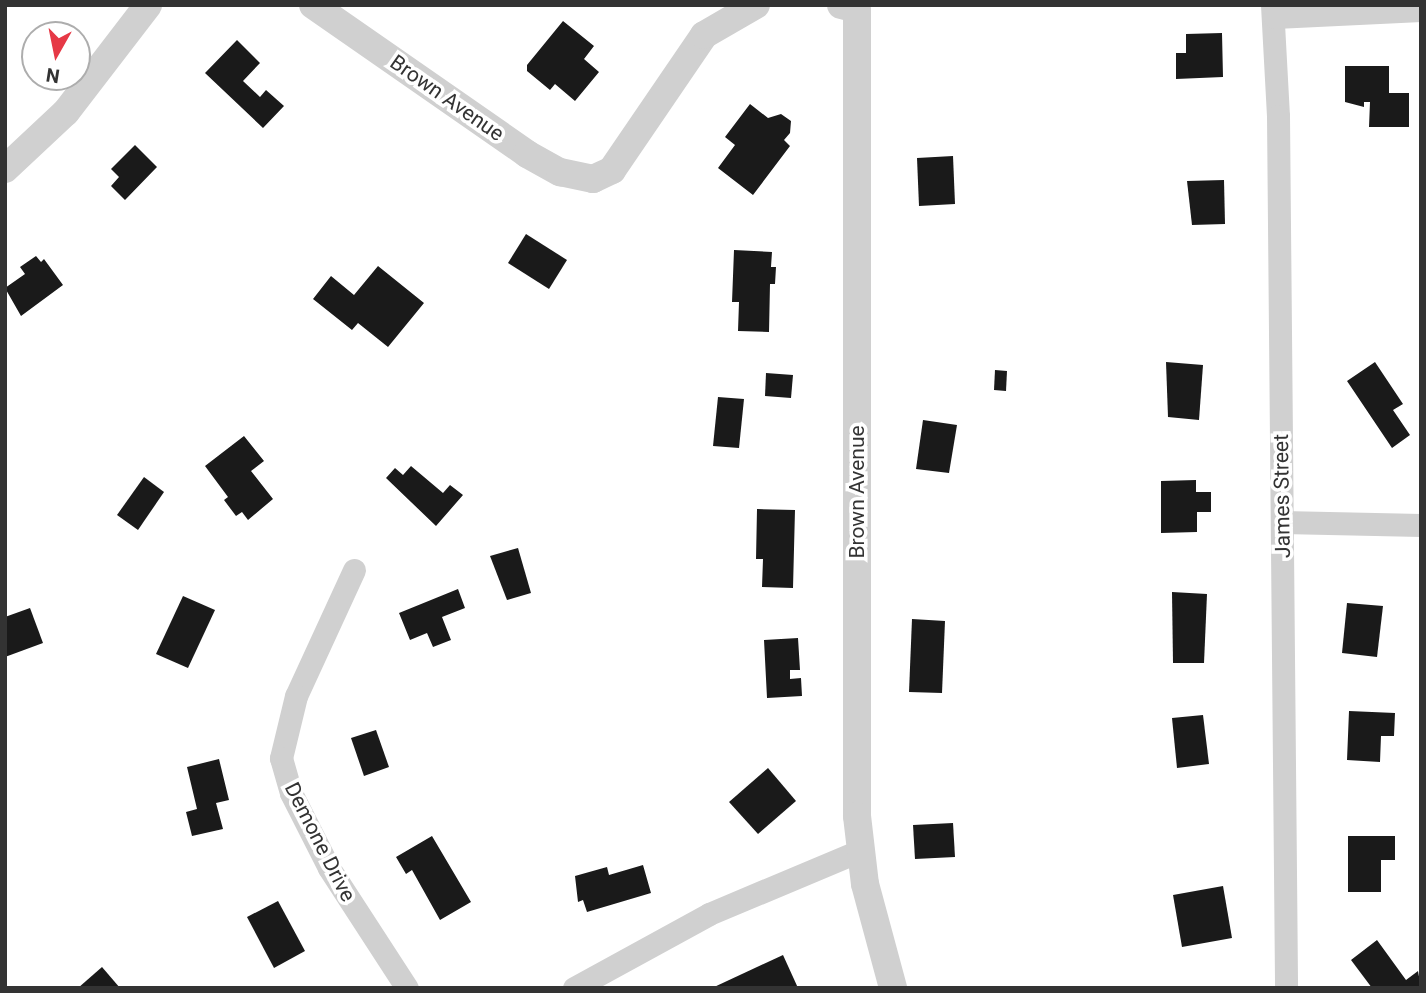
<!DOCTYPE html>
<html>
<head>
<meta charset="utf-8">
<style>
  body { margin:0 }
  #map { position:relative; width:1426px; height:993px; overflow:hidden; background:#fff; font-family:Roboto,sans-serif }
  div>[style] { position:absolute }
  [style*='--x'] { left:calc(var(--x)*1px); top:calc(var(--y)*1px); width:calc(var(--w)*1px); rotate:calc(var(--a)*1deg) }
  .building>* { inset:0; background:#1a1a1a }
  .minor>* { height:23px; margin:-11.5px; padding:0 11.5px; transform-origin:11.5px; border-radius:11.5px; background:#d0d0d0 }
  .tertiary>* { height:28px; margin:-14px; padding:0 14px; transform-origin:14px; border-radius:14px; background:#d0d0d0 }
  span { translate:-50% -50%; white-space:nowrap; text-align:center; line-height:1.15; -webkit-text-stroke:7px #fff; paint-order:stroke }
  .street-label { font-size:21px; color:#333 }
  .frame { position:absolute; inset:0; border:7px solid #333; pointer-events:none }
  .north { position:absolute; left:21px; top:21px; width:70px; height:70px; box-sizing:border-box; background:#fff; border:2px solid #adadad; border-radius:50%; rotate:189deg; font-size:19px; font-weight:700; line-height:28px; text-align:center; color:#333 }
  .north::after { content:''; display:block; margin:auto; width:24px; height:32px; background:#e63946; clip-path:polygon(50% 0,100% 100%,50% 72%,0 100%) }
</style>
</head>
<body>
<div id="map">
  <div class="building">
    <div style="clip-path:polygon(563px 21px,594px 46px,584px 59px,599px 72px,575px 101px,555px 84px,550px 90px,527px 71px,527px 65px)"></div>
    <div style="clip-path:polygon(1222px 33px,1223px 77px,1176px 79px,1176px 53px,1186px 53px,1186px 34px)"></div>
    <div style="clip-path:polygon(237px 40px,260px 63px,243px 81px,260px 97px,266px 90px,284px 106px,263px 128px,205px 73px)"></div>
    <div style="clip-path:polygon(1345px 66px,1389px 66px,1389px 93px,1409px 93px,1409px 127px,1369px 127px,1370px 102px,1364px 102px,1364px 107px,1345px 102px)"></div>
    <div style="clip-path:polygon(750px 104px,768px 118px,781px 114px,791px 121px,790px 133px,784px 140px,790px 146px,753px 195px,718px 168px,735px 145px,725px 137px)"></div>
    <div style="clip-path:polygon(135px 145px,157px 167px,125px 200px,111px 186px,119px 177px,111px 169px)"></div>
    <div style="clip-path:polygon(953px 156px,955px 204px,919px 206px,917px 158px)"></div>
    <div style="clip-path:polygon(1224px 180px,1225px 224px,1192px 225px,1187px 181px)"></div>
    <div style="clip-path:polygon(526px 234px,567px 260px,549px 289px,508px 263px)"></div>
    <div style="clip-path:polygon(734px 250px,772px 252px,771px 267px,776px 267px,775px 284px,770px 284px,769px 332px,738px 331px,739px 302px,732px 302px)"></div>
    <div style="clip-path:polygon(36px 256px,41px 262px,44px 259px,63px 285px,21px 316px,5px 288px,25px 274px,20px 267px)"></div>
    <div style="clip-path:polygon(378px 266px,424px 303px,388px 347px,358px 323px,352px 330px,313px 299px,331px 276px,354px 295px)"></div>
    <div style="clip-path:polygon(1166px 362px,1203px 365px,1199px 420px,1168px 417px)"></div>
    <div style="clip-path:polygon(1375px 362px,1403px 404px,1393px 410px,1410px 435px,1392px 448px,1347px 381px)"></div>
    <div style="clip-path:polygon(995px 370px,1007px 371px,1006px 391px,994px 390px)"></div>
    <div style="clip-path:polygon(766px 373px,793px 375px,791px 398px,765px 396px)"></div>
    <div style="clip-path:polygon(718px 397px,744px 399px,739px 448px,713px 446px)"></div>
    <div style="clip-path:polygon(923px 420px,957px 425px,949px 473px,916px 469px)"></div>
    <div style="clip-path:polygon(244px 436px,264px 461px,251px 471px,273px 499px,248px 520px,242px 512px,236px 516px,224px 500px,228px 497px,205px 466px)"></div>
    <div style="clip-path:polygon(411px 466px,443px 493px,450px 485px,463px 495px,436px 526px,386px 478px,395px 468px,403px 475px)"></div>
    <div style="clip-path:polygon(144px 477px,164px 492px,138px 530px,117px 515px)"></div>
    <div style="clip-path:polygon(1196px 480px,1196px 492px,1211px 492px,1211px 512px,1197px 512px,1197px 532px,1161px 533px,1161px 481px)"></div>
    <div style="clip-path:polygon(757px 509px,795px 510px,793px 588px,762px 587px,763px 559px,756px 559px)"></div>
    <div style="clip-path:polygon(518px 548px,531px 593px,507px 600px,490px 556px)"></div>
    <div style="clip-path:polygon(458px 589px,465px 608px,442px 617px,451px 640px,433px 647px,427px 633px,410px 640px,399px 613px)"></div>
    <div style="clip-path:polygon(1172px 592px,1207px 594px,1204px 663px,1173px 663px)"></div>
    <div style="clip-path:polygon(183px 596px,215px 610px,188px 668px,156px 654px)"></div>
    <div style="clip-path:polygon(1347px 603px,1383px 606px,1377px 657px,1342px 653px)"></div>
    <div style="clip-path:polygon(30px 608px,43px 643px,5px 657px,5px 617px)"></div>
    <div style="clip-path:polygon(912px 619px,945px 621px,942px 693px,909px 692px)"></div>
    <div style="clip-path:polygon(798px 638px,800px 670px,790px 670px,790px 679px,801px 678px,802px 696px,767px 698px,764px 640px)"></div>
    <div style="clip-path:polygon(1349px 711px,1395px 713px,1394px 736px,1381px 736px,1380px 762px,1347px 760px)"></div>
    <div style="clip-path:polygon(1203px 715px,1209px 764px,1177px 768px,1172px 718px)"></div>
    <div style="clip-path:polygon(376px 730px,389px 767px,364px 776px,351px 738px)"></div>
    <div style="clip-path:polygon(219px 759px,229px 800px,216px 803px,223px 829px,192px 836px,186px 812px,197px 809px,187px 767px)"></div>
    <div style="clip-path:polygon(768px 768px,796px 801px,758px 834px,729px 802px)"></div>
    <div style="clip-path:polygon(953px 823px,955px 857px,915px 859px,913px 825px)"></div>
    <div style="clip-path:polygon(432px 836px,471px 902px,440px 920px,412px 870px,406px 874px,396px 857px)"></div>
    <div style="clip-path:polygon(1348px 836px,1395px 836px,1395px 860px,1381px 860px,1381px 892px,1348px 892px)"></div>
    <div style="clip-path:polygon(643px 865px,651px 893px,587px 912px,583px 900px,578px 902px,575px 876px,607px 867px,609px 875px)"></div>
    <div style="clip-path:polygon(1223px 886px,1232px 938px,1182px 947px,1173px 895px)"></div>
    <div style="clip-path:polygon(278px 901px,305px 951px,274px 968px,247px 917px)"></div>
    <div style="clip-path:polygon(1377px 940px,1406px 980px,1418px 971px,1421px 988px,1372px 988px,1351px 960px)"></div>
    <div style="clip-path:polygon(783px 955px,798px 988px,712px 988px)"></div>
    <div style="clip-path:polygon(102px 967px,120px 988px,78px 988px)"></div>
  </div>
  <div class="minor">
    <div style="--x:1272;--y:5;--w:111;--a:86.9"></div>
    <div style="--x:1278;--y:116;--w:872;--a:89.47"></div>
    <div style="--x:1275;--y:17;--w:146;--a:-2.7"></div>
    <div style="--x:1282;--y:522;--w:139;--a:1.2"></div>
    <div style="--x:354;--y:570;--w:139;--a:114.7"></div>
    <div style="--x:296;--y:696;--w:64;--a:103.6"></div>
    <div style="--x:281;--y:758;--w:36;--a:74"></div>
    <div style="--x:291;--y:793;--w:84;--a:63.1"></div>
    <div style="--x:329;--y:868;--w:143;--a:57"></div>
    <div style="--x:574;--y:988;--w:154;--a:-28.7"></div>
    <div style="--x:709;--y:914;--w:165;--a:-22.8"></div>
  </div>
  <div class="tertiary">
    <div style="--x:313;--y:5;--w:261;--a:34.8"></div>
    <div style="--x:527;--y:154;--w:38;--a:29"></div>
    <div style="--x:560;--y:172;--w:34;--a:12"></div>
    <div style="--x:593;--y:179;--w:21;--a:-25"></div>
    <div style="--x:612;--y:170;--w:163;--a:-55.7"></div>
    <div style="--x:704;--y:35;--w:60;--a:-30"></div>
    <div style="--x:841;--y:5;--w:16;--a:14"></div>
    <div style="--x:857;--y:9;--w:807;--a:90"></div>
    <div style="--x:857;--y:816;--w:68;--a:83.3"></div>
    <div style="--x:865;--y:884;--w:108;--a:74.9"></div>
    <div style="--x:5;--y:169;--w:83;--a:-43.1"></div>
    <div style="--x:66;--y:112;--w:135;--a:-52.5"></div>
  </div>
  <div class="street-label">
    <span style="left:447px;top:98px;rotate:35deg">Brown Avenue</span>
    <span style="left:857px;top:492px;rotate:-90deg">Brown Avenue</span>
    <span style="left:1282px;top:496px;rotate:-91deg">James Street</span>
    <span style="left:320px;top:842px;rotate:63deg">Demone Drive</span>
  </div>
  <div class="frame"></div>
  <div class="north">N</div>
</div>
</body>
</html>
